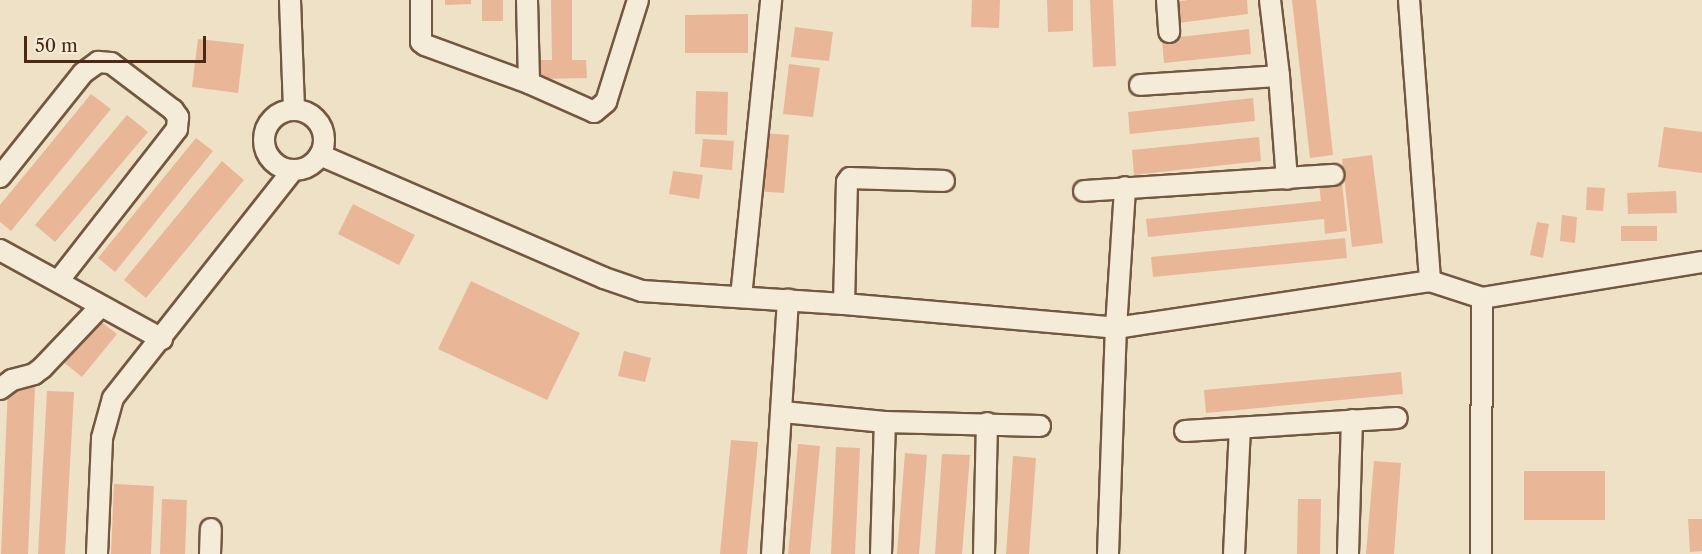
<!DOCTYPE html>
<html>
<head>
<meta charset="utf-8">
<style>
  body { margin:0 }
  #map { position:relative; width:1702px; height:554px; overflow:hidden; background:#eee1c5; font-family:"Libre Caslon Text",serif }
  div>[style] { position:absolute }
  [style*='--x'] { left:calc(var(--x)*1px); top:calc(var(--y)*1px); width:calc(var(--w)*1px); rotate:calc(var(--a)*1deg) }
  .building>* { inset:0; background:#e9b797 }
  .roads { filter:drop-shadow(2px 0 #745741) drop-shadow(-2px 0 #745741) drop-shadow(0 2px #745741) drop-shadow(0 -2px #745741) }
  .street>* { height:20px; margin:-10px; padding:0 10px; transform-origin:10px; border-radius:10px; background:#f4ecd9 }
  .street>.ring { margin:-10px; padding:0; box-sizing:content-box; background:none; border:20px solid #f4ecd9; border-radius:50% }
  span { translate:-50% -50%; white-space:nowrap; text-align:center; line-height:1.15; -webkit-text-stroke:4.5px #f4ecd9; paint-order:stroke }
  .scale { position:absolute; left:24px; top:36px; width:182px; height:27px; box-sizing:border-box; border:3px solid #4b2915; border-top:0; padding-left:8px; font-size:18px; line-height:21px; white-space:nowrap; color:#4b2915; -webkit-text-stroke:4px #f4ecd9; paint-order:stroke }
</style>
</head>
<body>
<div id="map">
  <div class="building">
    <div style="clip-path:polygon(445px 0,471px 0,471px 4px,445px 5px)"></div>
    <div style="clip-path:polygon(482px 0,503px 0,503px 21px,482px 21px)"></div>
    <div style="clip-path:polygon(551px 0,572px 0,572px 60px,586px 60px,587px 78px,540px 79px,540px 60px,552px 60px)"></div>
    <div style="clip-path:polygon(972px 0,1000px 0,999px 28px,971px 27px)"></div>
    <div style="clip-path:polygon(1047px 0,1073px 0,1073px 31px,1048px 32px)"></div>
    <div style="clip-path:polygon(1090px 0,1113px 0,1116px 66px,1093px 67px)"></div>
    <div style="clip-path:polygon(1188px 0,1247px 0,1248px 14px,1178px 23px,1176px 2px)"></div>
    <div style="clip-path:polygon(1292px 0,1316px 0,1333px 155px,1310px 158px)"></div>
    <div style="clip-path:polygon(748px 14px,748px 53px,685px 53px,685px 15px)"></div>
    <div style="clip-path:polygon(795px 27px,833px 32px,829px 61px,791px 57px)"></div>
    <div style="clip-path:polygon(1249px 29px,1251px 54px,1164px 63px,1162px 39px)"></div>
    <div style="clip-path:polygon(198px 39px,244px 44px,238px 93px,192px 87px)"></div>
    <div style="clip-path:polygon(789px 64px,820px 68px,813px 117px,783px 114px)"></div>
    <div style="clip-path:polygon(696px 91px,728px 92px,727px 135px,695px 134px)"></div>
    <div style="clip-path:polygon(91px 94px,111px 109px,11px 231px,0 222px,0 205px)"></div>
    <div style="clip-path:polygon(1253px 98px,1255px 121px,1130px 134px,1128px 112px)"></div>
    <div style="clip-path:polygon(127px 115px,148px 132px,55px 242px,35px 225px)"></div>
    <div style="clip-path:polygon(1664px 127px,1702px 132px,1702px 173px,1658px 167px)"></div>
    <div style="clip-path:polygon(762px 133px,789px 135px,784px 193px,756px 191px)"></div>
    <div style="clip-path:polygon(1259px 137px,1261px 161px,1134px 175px,1132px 150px)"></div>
    <div style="clip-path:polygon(196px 138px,213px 151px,115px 272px,98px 258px)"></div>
    <div style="clip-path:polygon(703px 139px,734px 141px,732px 170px,700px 167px)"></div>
    <div style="clip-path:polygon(1372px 155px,1383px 243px,1352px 247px,1342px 159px)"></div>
    <div style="clip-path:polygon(222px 161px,244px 180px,146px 298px,124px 280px)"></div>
    <div style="clip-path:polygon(673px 171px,703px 175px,699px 199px,669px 194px)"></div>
    <div style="clip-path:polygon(1342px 182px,1347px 231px,1325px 234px,1324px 219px,1148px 237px,1146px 219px,1321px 201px,1319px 184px)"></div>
    <div style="clip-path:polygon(1587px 187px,1605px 188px,1603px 211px,1586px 210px)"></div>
    <div style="clip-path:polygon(1676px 191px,1677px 213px,1628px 214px,1627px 193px)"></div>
    <div style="clip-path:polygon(353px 204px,415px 235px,399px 265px,338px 234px)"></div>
    <div style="clip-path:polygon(1562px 215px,1577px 217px,1575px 243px,1560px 241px)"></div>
    <div style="clip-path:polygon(1537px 222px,1549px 224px,1543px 258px,1530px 255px)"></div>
    <div style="clip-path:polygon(1621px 226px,1657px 226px,1657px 241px,1621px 241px)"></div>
    <div style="clip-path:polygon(1345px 238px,1347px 258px,1153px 277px,1151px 257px)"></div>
    <div style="clip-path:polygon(471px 281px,580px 333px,547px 400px,438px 349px)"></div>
    <div style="clip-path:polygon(96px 318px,117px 334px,82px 377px,62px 361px)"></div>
    <div style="clip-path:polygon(624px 351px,651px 358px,645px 382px,618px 376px)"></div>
    <div style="clip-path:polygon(1401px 372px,1403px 394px,1206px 413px,1204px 390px)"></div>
    <div style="clip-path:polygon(8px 386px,35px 387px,28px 554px,1px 554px)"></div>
    <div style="clip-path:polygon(47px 391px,74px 392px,65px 554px,38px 554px)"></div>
    <div style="clip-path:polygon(731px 440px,758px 442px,747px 554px,720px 554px)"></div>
    <div style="clip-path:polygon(798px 444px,820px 446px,810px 554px,788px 554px)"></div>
    <div style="clip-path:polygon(836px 447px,860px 448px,855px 554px,831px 554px)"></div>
    <div style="clip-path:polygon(905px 453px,927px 455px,919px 554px,897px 554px)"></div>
    <div style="clip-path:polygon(942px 454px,970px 455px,962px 554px,935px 554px)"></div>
    <div style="clip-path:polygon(1013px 456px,1036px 458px,1029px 554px,1006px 554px)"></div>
    <div style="clip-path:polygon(1374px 461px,1401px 463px,1394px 554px,1366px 554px)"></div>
    <div style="clip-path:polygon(1524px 471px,1605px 471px,1605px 520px,1524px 520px)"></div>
    <div style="clip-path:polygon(114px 484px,154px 486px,151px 554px,111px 554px)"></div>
    <div style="clip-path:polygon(162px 499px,187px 500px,185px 554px,160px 554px)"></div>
    <div style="clip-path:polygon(1298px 499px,1321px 499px,1320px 554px,1297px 554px)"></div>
    <div style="clip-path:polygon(1688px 519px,1702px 519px,1702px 551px,1690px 552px)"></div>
  </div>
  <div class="roads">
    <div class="street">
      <div style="--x:290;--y:0;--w:110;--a:87.9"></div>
      <div style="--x:421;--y:0;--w:42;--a:90"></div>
      <div style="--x:421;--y:42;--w:5;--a:37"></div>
      <div style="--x:425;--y:45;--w:111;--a:20.1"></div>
      <div style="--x:529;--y:83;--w:71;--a:24"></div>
      <div style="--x:594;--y:112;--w:16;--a:-40"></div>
      <div style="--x:606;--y:102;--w:107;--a:-72.6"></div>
      <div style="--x:527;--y:0;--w:83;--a:88.6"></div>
      <div style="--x:1167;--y:0;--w:32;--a:86"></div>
      <div style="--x:1270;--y:0;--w:77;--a:83.2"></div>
      <div style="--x:1279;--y:76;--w:103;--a:85.6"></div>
      <div style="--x:1409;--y:0;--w:282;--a:85.7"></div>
      <div style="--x:1140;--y:85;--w:139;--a:-3.7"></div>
      <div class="ring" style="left:264px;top:110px;width:40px;height:40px"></div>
      <div style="--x:320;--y:155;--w:309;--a:23.4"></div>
      <div style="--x:604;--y:278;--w:40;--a:18.9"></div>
      <div style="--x:642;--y:291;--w:202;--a:3.7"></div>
      <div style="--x:844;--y:304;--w:273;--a:5"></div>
      <div style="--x:1116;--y:328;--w:317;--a:-8.5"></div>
      <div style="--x:1430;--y:281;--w:55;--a:18.1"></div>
      <div style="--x:1482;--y:298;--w:223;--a:-9.3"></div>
      <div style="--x:0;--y:177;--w:133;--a:-51.4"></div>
      <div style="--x:83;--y:73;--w:19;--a:-36"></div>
      <div style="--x:98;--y:62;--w:13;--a:4"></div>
      <div style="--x:111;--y:63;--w:78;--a:37.2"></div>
      <div style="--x:173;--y:110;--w:9;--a:54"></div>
      <div style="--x:178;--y:117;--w:12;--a:95"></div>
      <div style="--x:177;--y:129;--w:192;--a:128"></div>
      <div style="--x:1084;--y:191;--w:250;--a:-3.7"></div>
      <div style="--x:0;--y:250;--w:185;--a:28.8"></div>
      <div style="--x:741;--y:297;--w:299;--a:-84.2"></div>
      <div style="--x:844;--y:304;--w:122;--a:-88.6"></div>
      <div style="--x:847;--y:182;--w:5;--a:-53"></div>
      <div style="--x:850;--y:178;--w:94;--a:1.8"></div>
      <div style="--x:0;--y:389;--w:15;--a:-37"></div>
      <div style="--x:12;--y:380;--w:23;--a:-15"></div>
      <div style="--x:34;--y:374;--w:10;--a:-37"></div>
      <div style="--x:42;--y:368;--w:84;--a:-46.4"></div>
      <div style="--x:783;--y:412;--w:102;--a:5.6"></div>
      <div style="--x:885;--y:422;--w:155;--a:1.5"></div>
      <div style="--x:1185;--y:431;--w:212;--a:-3.5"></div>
      <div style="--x:97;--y:554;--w:116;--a:-87.5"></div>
      <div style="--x:102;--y:438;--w:41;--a:-74.6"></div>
      <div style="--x:113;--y:398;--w:290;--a:-51.7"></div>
      <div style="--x:210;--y:554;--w:25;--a:-88"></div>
      <div style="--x:772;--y:554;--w:255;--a:-86.4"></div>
      <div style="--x:881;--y:554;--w:132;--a:-88.3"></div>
      <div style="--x:984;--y:554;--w:131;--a:-88.7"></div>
      <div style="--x:1108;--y:554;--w:226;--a:-88"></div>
      <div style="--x:1116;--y:328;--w:141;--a:-86.3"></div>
      <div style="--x:1234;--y:554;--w:125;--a:-87.3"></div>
      <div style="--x:1348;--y:554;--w:134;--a:-88.3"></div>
      <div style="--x:1481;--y:554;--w:256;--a:-89.8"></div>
    </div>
  </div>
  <div class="scale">50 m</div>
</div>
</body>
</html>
